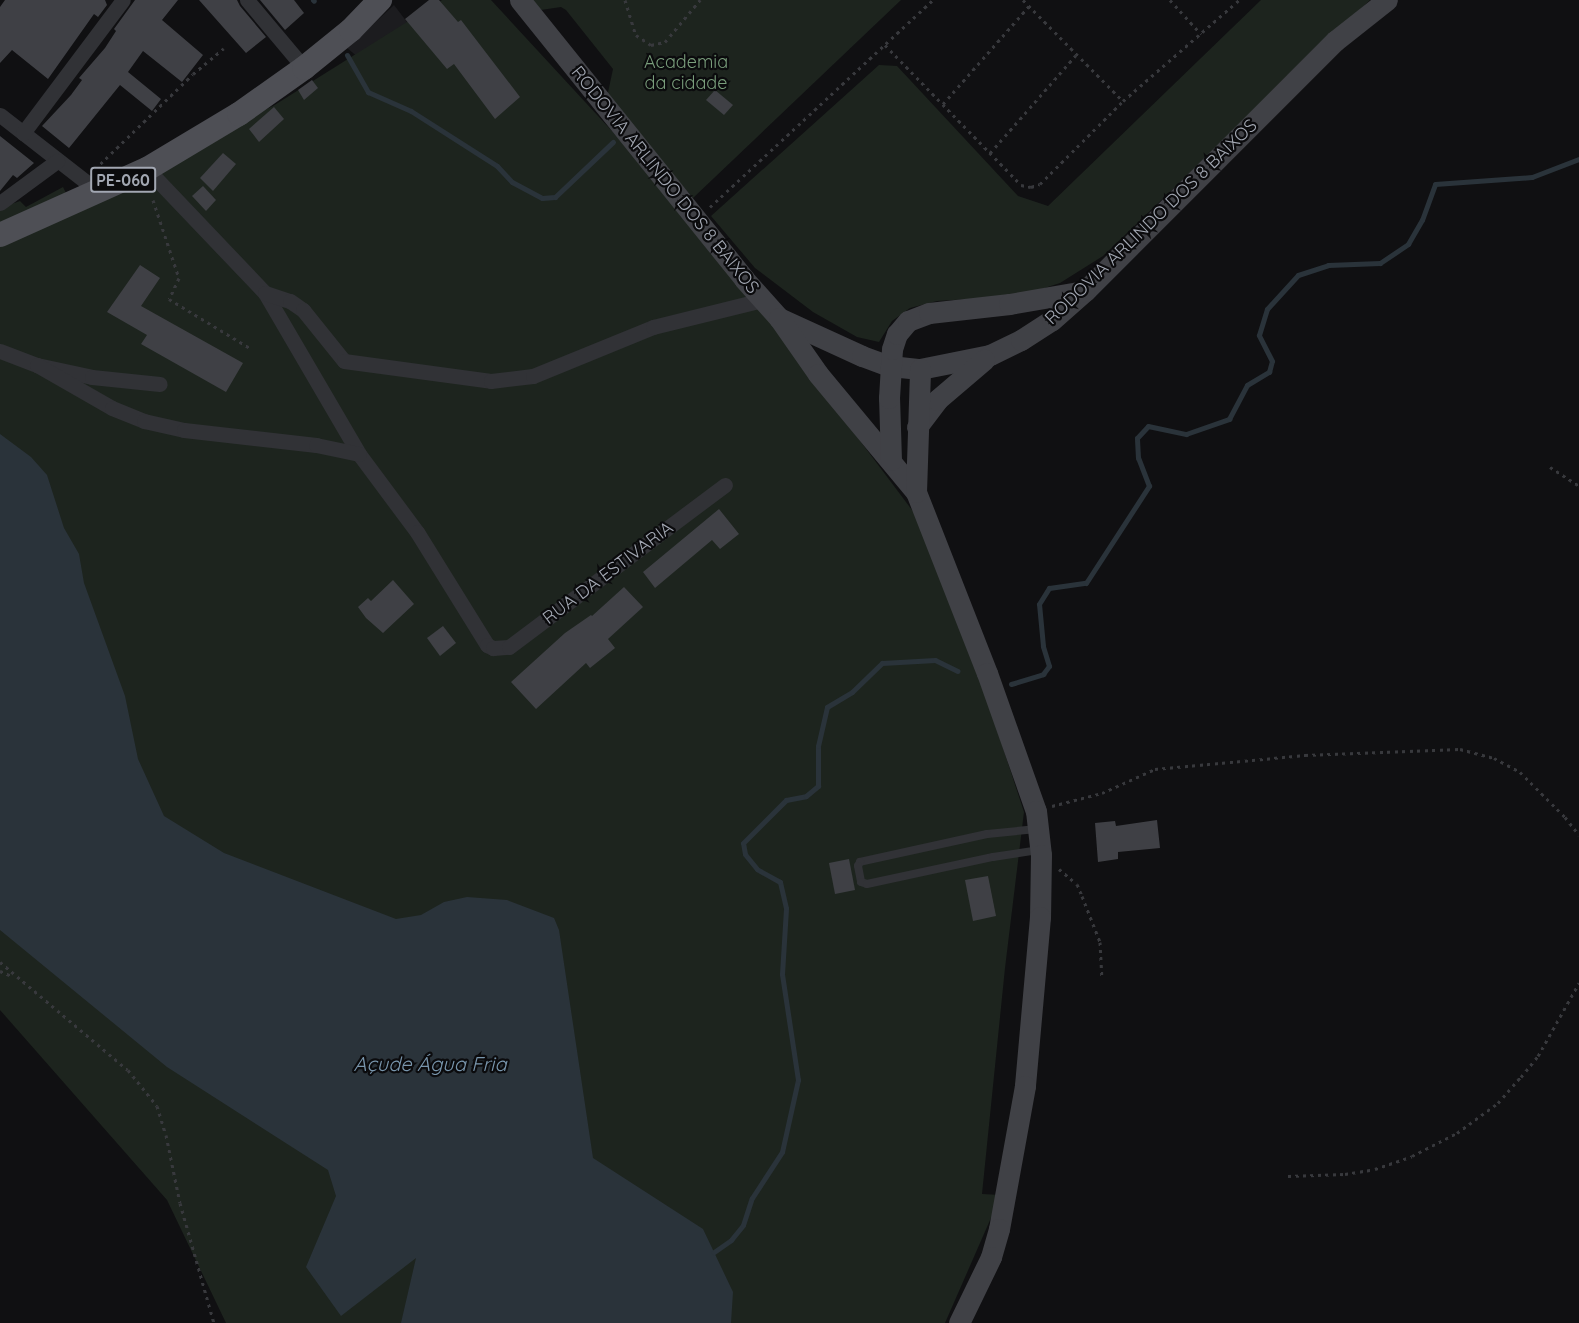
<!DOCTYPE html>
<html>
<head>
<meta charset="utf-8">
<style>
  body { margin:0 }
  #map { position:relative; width:1579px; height:1323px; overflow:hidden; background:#101012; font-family:Quicksand,sans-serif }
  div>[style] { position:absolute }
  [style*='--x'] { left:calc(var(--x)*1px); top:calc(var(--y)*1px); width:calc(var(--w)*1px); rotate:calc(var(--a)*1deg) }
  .built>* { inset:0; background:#1c1c1f }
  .green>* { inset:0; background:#1d241e }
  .water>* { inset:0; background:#2a333a }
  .stream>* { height:5px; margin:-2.5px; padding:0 2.5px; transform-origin:2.5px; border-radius:2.5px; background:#2a333a }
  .building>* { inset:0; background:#3f4045 }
  .path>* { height:3px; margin-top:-1.5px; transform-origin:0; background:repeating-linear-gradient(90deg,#38393d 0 3px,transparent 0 7.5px) }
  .lane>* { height:8px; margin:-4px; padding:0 4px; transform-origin:4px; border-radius:4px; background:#313236 }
  .street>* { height:15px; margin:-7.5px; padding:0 7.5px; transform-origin:7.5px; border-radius:7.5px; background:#313236 }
  .secondary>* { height:21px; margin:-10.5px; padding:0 10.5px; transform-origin:10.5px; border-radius:10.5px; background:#404146 }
  .primary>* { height:24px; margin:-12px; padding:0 12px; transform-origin:12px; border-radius:12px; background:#4e4f55 }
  span { translate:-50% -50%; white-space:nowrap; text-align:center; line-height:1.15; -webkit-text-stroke:4.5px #0b0b0d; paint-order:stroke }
  .shield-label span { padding:2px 4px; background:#0b0b0d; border:2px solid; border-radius:4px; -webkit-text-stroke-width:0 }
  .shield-label { font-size:16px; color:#a2a7b2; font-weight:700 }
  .park-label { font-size:18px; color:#799d7b }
  .street-label { font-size:18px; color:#a2a7b2 }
  .water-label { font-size:20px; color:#7996ad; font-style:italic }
</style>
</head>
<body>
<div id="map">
  <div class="built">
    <div style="clip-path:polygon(394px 5px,426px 47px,382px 77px,347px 48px)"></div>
  </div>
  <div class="green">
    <div style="clip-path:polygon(442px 0,491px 0,695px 221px,915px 514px,973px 656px,1024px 812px,1005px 968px,982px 1194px,1001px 1195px,945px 1323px,226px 1323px,167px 1200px,0 1010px,0 232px,273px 106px)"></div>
    <div style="clip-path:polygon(527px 0,901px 0,693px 198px,607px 97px,613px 69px,566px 10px,561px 7px,534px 11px)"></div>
    <div style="clip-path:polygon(1261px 0,1370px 0,1103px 256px,1060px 283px,1020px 296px,937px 301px,910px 308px,892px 321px,879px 342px,857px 337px,813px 312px,755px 268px,711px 216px,879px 65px,897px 66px,1018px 196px,1048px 206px)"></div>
    <div style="clip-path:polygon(63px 187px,66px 193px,0 224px,0 208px,20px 201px,26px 207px)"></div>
  </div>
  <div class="water">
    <div style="clip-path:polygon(0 434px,31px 457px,47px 475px,64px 528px,79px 554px,84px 583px,125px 696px,138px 759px,164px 816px,224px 853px,396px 919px,421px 915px,444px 902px,467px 897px,507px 900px,554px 918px,559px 930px,593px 1158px,703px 1229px,733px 1292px,731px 1323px,401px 1323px,416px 1258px,341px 1316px,306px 1267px,336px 1196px,328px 1170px,167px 1067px,0 930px)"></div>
  </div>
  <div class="stream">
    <div style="--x:313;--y:0;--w:1;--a:45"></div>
    <div style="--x:347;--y:55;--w:43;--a:60.4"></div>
    <div style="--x:368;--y:92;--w:47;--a:23.8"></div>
    <div style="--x:411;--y:111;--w:102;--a:32.6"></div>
    <div style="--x:497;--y:166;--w:22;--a:47"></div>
    <div style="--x:512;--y:182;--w:34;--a:28"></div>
    <div style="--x:542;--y:198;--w:13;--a:-4"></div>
    <div style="--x:555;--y:197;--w:80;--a:-43.5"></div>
    <div style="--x:1011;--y:684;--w:34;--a:-17"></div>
    <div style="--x:1043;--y:674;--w:10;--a:-53"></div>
    <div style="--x:1049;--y:666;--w:21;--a:-107"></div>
    <div style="--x:1043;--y:646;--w:42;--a:-95.4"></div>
    <div style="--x:1039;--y:604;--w:19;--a:-58"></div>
    <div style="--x:1049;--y:588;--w:37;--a:-8"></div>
    <div style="--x:1086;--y:583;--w:116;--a:-57"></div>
    <div style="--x:1149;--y:486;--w:30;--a:-111"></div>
    <div style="--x:1138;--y:458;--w:20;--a:-93"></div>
    <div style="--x:1137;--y:438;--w:16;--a:-47"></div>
    <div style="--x:1148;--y:426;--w:39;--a:12"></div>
    <div style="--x:1186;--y:434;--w:46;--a:-19.2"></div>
    <div style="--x:1229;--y:419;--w:38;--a:-62"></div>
    <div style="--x:1247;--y:385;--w:26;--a:-31"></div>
    <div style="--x:1269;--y:372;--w:11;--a:-75"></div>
    <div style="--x:1272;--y:361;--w:29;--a:-117"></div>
    <div style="--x:1259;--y:335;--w:27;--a:-73"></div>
    <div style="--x:1267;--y:309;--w:46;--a:-47.6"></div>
    <div style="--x:1298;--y:275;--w:32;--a:-18"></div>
    <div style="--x:1328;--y:265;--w:52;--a:-2.2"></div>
    <div style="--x:1380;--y:263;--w:34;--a:-34"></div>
    <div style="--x:1408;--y:244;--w:28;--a:-60"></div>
    <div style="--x:1422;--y:220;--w:38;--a:-70"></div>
    <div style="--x:1435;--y:184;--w:97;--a:-4.1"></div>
    <div style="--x:1532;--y:177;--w:50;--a:-21"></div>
    <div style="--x:714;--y:1252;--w:21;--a:-35"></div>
    <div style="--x:731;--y:1240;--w:19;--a:-51"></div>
    <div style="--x:743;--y:1225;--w:28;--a:-72"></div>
    <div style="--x:752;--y:1198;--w:55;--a:-56.9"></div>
    <div style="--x:782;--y:1152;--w:74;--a:-77.5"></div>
    <div style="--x:798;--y:1080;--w:107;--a:-98.6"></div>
    <div style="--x:782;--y:974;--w:66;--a:-86.5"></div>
    <div style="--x:786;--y:908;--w:27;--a:-103"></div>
    <div style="--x:780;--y:882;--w:26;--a:-151"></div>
    <div style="--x:757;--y:869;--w:19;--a:-129"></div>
    <div style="--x:745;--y:854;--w:11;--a:-100"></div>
    <div style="--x:743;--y:843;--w:61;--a:-45"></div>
    <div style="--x:786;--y:800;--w:20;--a:-11"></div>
    <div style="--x:806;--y:796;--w:16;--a:-40"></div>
    <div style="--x:818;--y:786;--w:40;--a:-90"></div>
    <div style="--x:818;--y:746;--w:40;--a:-77"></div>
    <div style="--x:827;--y:707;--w:29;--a:-31"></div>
    <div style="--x:852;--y:692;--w:42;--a:-44"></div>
    <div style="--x:882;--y:663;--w:53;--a:-3.2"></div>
    <div style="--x:935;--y:660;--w:25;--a:26"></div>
  </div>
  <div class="building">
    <div style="clip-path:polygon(5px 0,105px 0,107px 5px,98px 17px,94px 14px,48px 79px,12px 50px,0 63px,0 7px)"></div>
    <div style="clip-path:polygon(135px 0,178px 0,162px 20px,203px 55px,182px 82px,143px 51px,128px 72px,161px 99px,152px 111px,120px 85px,69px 148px,42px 126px,71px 95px,82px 80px,79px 78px,105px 48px,116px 31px,114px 29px)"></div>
    <div style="clip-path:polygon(199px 0,237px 0,240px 6px,266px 37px,246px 53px)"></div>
    <div style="clip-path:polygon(260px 0,294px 0,304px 13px,285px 30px)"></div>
    <div style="clip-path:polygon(429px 0,439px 0,458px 22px,461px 20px,520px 97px,495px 119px,454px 64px,447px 69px,405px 19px)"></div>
    <div style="clip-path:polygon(312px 80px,318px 88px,304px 100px,298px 90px)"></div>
    <div style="clip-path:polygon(715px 90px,733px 105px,724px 115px,706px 100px)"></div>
    <div style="clip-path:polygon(274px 107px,284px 119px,259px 142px,249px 129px)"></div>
    <div style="clip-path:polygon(0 136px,34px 163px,17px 178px,13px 175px,0 191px)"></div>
    <div style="clip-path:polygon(223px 153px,236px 164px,213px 191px,200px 178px)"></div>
    <div style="clip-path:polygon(203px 186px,216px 200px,206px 211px,192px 196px)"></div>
    <div style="clip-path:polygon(140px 265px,160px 278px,141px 306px,243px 363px,226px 392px,141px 344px,147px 335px,107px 312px)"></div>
    <div style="clip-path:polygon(719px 509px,739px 534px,720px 549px,712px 540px,655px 588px,643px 572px)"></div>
    <div style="clip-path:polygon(393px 580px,414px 604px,383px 633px,366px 618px,358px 607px,368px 598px,371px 601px)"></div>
    <div style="clip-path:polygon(624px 587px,643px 607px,608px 639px,615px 648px,590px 668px,586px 663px,536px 709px,511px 682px,565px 633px,591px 615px,592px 616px)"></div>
    <div style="clip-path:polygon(443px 626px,456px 643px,440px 656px,427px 638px)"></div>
    <div style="clip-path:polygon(1157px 820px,1160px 848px,1118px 852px,1118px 859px,1098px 862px,1095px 823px,1115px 821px,1116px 826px)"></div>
    <div style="clip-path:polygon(849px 859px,855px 890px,835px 894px,829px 863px)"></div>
    <div style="clip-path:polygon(988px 876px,996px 916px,973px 921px,965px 880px)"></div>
  </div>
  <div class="path">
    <div style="--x:625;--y:0;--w:37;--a:73"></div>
    <div style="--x:636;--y:35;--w:18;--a:34"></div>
    <div style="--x:651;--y:45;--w:14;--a:-12"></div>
    <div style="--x:665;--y:42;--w:55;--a:-50.2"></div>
    <div style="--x:1023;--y:0;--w:142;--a:45.3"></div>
    <div style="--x:1170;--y:0;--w:46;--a:47.6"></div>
    <div style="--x:885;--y:45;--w:195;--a:45.8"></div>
    <div style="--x:1021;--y:185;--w:10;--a:11"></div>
    <div style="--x:1031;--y:187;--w:9;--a:-18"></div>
    <div style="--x:1040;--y:184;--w:117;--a:-45"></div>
    <div style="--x:1123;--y:101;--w:154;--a:-41"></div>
    <div style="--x:943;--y:104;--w:130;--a:-48.7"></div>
    <div style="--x:990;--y:153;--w:130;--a:-48.7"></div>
    <div style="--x:95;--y:169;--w:136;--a:-44.1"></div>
    <div style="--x:193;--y:74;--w:40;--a:-40"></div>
    <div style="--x:153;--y:200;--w:82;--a:71.6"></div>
    <div style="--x:179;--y:278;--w:23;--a:115"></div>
    <div style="--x:169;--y:299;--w:95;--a:31.2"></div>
    <div style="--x:710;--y:207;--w:304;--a:-42.9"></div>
    <div style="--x:1550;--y:467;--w:35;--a:33"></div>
    <div style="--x:1052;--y:806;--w:52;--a:-14.6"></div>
    <div style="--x:1102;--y:793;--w:58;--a:-24.4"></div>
    <div style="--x:1155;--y:769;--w:151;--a:-5.3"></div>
    <div style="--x:1305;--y:755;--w:155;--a:-2.2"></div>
    <div style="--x:1460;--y:749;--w:35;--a:15"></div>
    <div style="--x:1494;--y:758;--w:30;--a:28"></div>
    <div style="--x:1520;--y:772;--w:64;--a:45"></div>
    <div style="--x:1565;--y:817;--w:23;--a:52"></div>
    <div style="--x:1059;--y:869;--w:23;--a:40"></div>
    <div style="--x:1077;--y:884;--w:13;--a:67"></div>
    <div style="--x:1082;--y:896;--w:49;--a:68.6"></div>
    <div style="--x:1100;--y:942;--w:35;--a:87"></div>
    <div style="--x:0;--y:962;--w:167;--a:40.2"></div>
    <div style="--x:128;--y:1070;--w:46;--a:51.1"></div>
    <div style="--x:157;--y:1106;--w:30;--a:73"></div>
    <div style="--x:166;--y:1135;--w:69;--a:78.4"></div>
    <div style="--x:180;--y:1203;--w:125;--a:74.2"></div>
    <div style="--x:0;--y:971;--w:13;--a:23"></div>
    <div style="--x:1288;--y:1176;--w:57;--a:-2"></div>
    <div style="--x:1345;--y:1174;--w:30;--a:-9"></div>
    <div style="--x:1375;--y:1169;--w:39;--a:-19"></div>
    <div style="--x:1412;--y:1156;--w:51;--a:-27.1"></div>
    <div style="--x:1457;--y:1133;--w:51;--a:-36.2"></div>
    <div style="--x:1498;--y:1103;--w:35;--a:-49"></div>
    <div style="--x:1521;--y:1077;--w:27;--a:-51"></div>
    <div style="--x:1538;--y:1056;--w:84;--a:-60.7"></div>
  </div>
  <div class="lane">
    <div style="--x:1037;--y:829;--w:50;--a:174.3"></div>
    <div style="--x:987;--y:834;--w:130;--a:167.6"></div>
    <div style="--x:860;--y:862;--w:4;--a:117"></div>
    <div style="--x:858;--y:866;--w:16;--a:79"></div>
    <div style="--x:861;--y:882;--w:6;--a:18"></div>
    <div style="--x:867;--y:884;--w:129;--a:-12.1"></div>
    <div style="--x:993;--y:857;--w:47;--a:-8.7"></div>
  </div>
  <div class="street">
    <div style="--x:247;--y:0;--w:89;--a:50"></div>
    <div style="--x:0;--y:115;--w:125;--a:37.9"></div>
    <div style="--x:23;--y:133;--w:166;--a:-53.1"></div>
    <div style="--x:147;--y:169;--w:171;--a:46.4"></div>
    <div style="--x:265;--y:293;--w:186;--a:59.7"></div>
    <div style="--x:359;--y:454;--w:97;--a:53.4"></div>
    <div style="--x:417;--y:532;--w:133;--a:58.2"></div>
    <div style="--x:487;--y:645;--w:7;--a:27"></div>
    <div style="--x:493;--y:648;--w:16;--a:-4"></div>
    <div style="--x:509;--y:647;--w:270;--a:-36.9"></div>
    <div style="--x:0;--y:203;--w:71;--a:-36.4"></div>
    <div style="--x:265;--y:293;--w:26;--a:18"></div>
    <div style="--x:290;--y:301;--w:16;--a:35"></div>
    <div style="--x:303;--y:310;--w:65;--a:51.2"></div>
    <div style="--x:344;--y:361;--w:148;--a:7.7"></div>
    <div style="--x:491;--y:381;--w:42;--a:-6.8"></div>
    <div style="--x:533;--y:376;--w:130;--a:-22.2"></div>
    <div style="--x:653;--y:327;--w:112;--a:-13.9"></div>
    <div style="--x:0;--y:351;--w:40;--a:21"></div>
    <div style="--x:37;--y:365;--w:56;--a:12.3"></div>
    <div style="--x:92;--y:377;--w:68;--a:5.9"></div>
    <div style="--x:37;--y:365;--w:86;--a:29.8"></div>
    <div style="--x:112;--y:408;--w:35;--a:22"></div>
    <div style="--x:144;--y:421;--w:41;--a:12.7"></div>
    <div style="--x:184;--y:430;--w:133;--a:6.5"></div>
    <div style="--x:316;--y:445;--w:44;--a:11.8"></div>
  </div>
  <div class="secondary">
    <div style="--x:520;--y:0;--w:358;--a:51.2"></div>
    <div style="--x:744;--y:279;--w:52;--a:48.1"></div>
    <div style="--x:779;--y:318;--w:91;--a:24.6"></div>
    <div style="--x:862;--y:356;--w:30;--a:20"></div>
    <div style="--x:890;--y:366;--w:30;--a:6"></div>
    <div style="--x:920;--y:369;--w:71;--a:-11.3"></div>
    <div style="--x:990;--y:355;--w:34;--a:-26"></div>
    <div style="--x:1021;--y:340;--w:37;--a:-33"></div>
    <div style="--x:1052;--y:320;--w:44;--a:-41.3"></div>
    <div style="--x:1085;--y:291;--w:354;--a:-45"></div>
    <div style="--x:1335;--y:41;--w:66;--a:-38.3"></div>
    <div style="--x:779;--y:318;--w:68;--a:55.1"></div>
    <div style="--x:818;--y:374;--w:153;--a:50.3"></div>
    <div style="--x:916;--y:492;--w:194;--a:68.6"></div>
    <div style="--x:987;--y:673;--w:146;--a:70.5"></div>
    <div style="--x:1036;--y:811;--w:44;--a:83.5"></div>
    <div style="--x:1041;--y:855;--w:62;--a:90.9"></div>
    <div style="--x:1040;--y:917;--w:170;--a:95.1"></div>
    <div style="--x:1025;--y:1086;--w:145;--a:100.3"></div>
    <div style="--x:999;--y:1229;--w:29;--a:106"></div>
    <div style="--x:991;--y:1257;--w:73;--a:115.9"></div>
    <div style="--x:917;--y:427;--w:34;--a:-53"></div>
    <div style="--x:937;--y:400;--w:62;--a:-40.4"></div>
    <div style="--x:891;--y:460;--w:62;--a:-91.8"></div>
    <div style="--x:889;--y:398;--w:49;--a:-86.5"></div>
    <div style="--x:892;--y:349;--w:16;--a:-72"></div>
    <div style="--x:897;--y:334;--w:17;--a:-50"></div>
    <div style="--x:908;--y:321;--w:22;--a:-21"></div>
    <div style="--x:929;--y:313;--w:81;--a:-6.4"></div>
    <div style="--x:1009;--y:304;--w:76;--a:-9.8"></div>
    <div style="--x:916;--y:492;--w:123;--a:-88.1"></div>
  </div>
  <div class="primary">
    <div style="--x:0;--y:235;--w:161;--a:-24.2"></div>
    <div style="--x:147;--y:169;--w:107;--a:-30.9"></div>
    <div style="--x:239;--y:114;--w:80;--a:-35.3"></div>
    <div style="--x:304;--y:68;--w:60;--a:-39"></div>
    <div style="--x:351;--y:30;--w:42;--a:-46"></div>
  </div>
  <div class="shield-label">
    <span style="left:123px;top:180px">PE-060</span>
  </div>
  <div class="park-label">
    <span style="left:686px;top:73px">Academia<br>da cidade</span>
  </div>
  <div class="street-label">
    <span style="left:665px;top:180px;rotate:51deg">RODOVIA ARLINDO DOS 8 BAIXOS</span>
    <span style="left:1151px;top:222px;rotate:-44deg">RODOVIA ARLINDO DOS 8 BAIXOS</span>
    <span style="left:608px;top:573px;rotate:-37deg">RUA DA ESTIVARIA</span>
  </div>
  <div class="water-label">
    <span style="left:430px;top:1063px">Açude Água Fria</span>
  </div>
</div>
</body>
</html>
